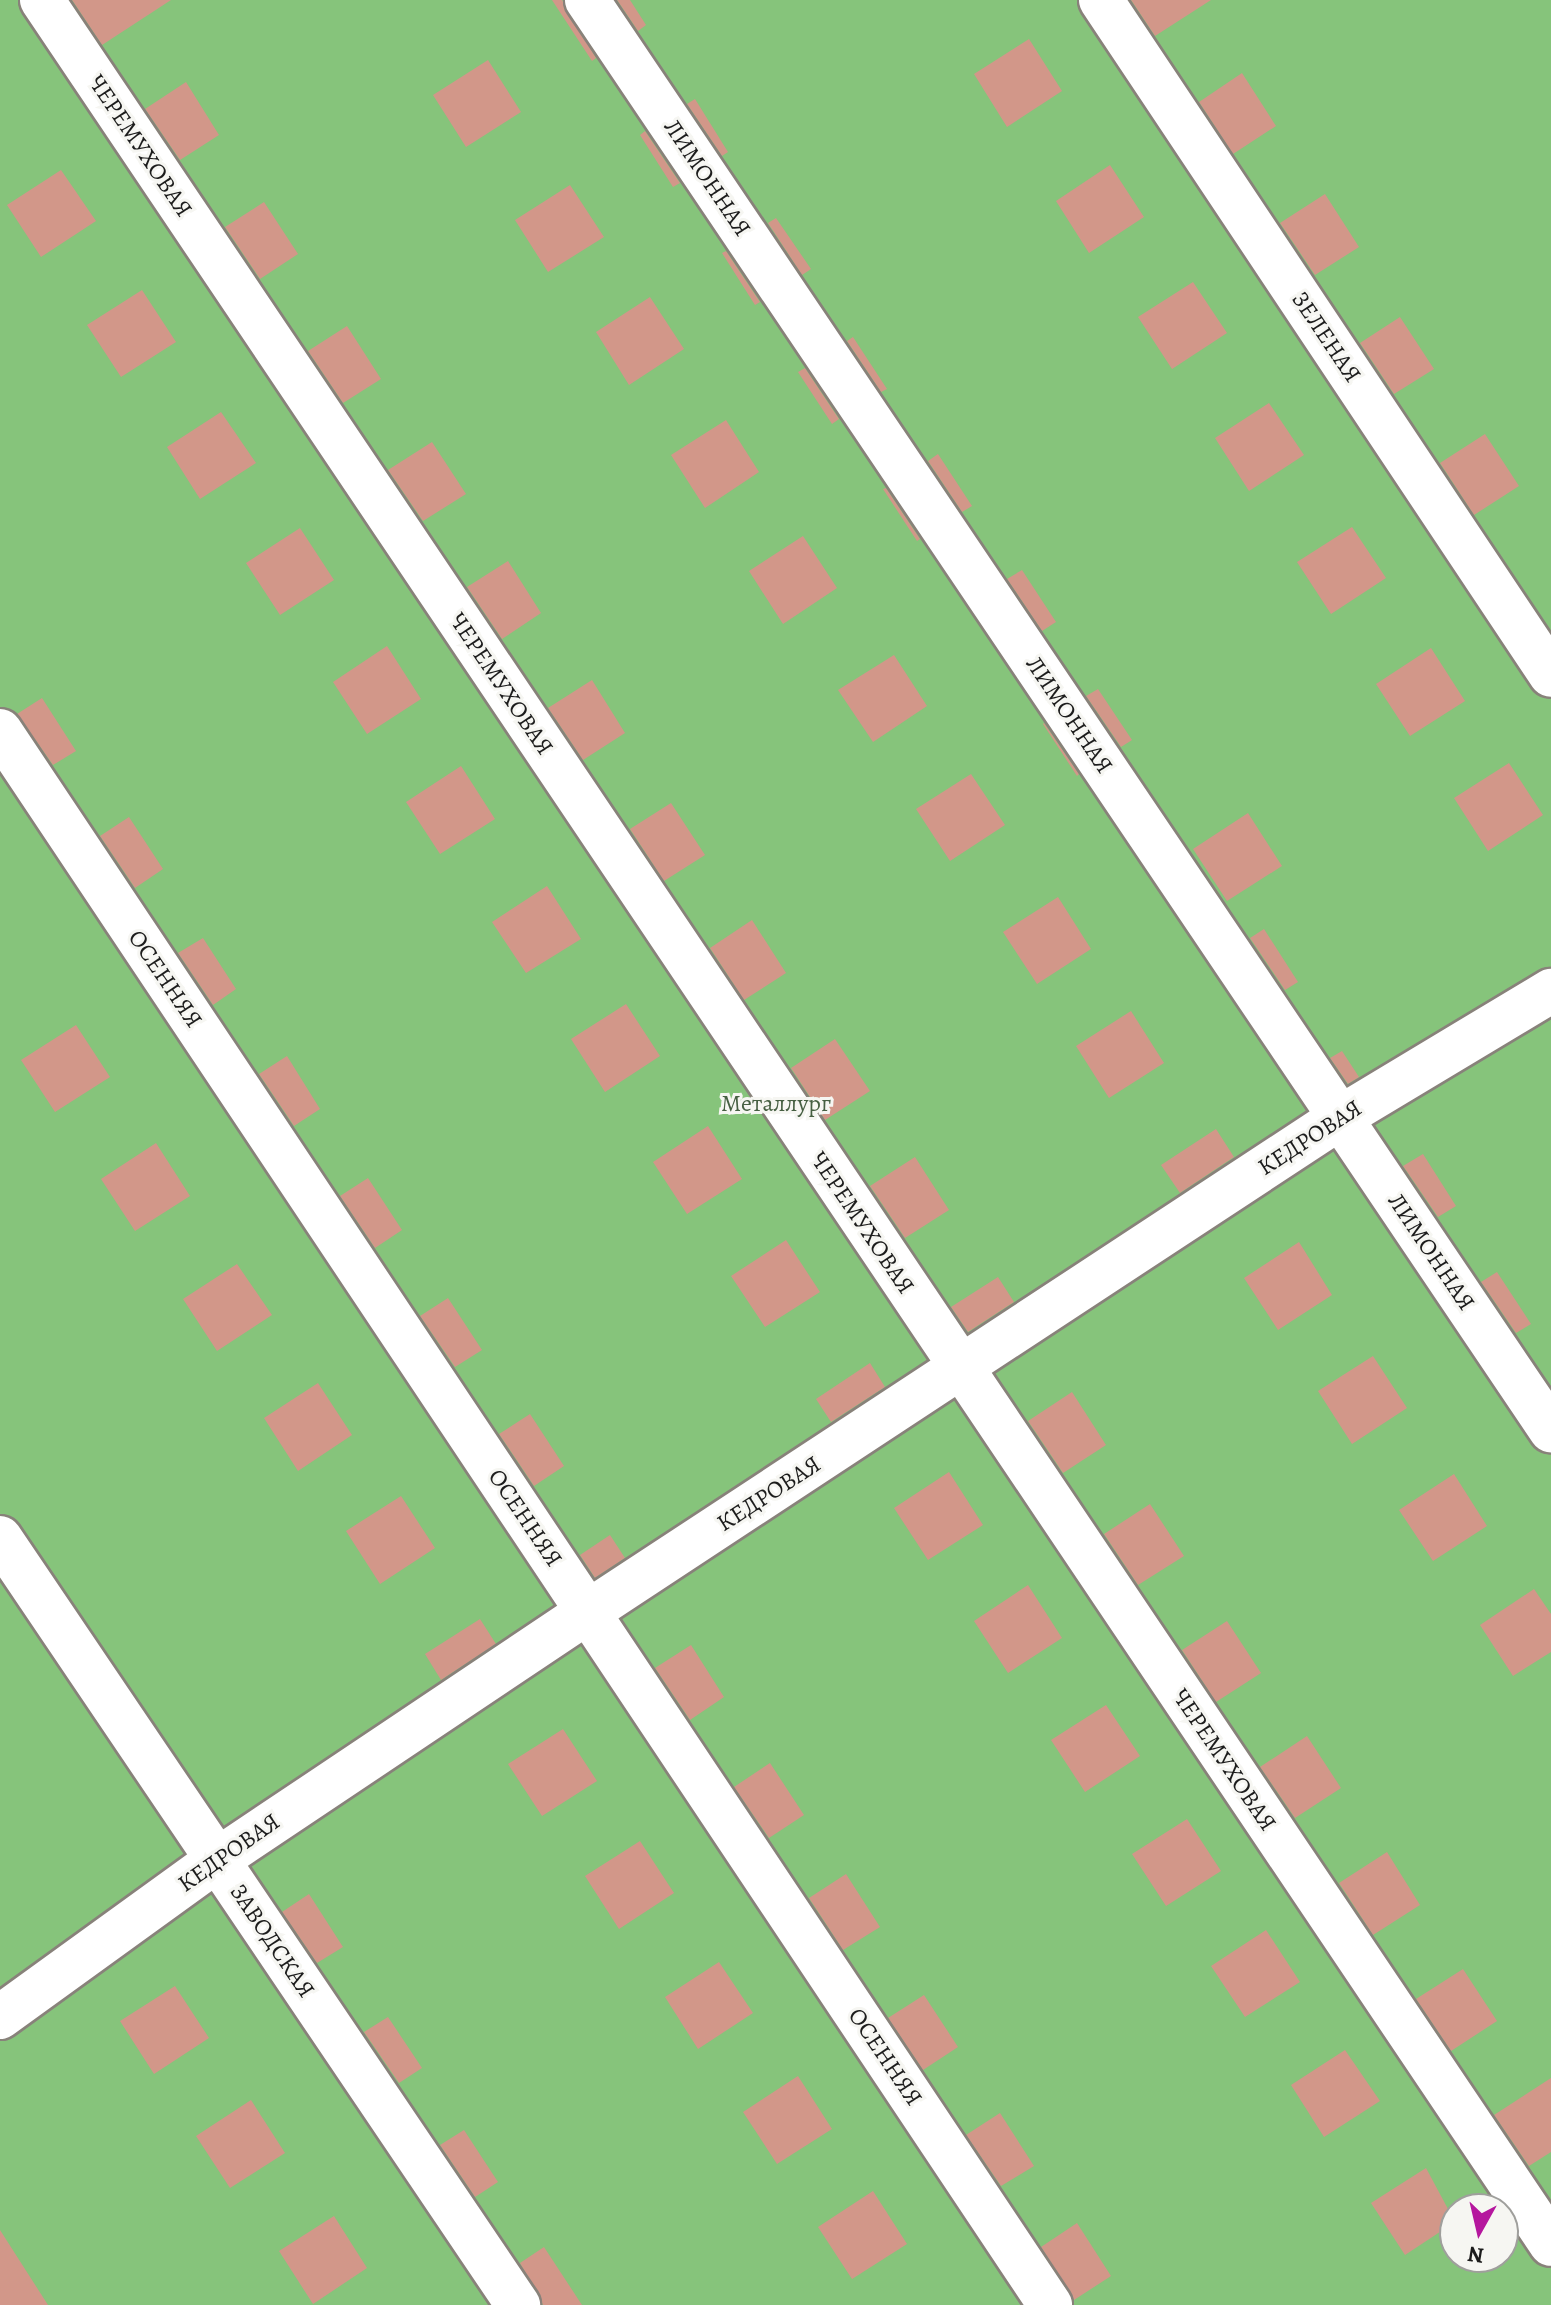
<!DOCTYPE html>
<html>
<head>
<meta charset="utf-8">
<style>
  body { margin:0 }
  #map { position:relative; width:1551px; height:2305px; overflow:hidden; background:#f4e9d8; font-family:Alegreya,serif }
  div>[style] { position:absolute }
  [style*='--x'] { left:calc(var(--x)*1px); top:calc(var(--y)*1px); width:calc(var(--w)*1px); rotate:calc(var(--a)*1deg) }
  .green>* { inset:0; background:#86c47b }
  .building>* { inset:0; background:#d29789 }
  .roads { filter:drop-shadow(2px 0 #88827a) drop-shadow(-2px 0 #88827a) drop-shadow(0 2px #88827a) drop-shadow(0 -2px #88827a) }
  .street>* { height:44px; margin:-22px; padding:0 22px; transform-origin:22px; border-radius:22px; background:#fff }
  span { translate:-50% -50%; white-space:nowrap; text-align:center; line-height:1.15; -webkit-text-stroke:6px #f6f6f2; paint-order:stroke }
  .street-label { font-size:24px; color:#1c1c1c }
  .park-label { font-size:24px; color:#465f42 }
  .north { position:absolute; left:1439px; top:2193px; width:80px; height:80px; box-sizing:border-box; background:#f6f6f2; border:2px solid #9f9f9c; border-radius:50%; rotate:188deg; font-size:22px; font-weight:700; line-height:32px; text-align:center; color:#1c1c1c }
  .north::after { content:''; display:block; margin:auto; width:28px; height:36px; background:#b5179e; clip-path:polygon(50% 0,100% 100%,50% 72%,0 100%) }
</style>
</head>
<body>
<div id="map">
  <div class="green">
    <div style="clip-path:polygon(evenodd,0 0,1551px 0,1551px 2305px,0 2305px,0 0,1455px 2209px,1503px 2209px,1503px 2257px,1455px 2257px,1455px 2209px)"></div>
  </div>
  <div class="building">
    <div style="clip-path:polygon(72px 0,171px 0,102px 45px)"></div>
    <div style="clip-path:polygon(552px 0,562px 0,596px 58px,592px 61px)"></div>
    <div style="clip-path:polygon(617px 0,630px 0,646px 25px,638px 31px)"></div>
    <div style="clip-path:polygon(1131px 0,1211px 0,1155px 36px)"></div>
    <div style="clip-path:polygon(1029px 39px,1062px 91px,1007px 127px,974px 74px)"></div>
    <div style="clip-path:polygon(488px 60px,521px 112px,466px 147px,433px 95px)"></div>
    <div style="clip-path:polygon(1242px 73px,1276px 126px,1233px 154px,1199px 102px)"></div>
    <div style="clip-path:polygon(186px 82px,219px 135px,180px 160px,145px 109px)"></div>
    <div style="clip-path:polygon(695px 99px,728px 152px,722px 156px,687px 104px)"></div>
    <div style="clip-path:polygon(645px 131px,680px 183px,673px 187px,640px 135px)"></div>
    <div style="clip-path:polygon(1110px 165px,1144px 217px,1089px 253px,1056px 201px)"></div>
    <div style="clip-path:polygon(61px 170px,96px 221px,41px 257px,7px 205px)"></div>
    <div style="clip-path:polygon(570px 185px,604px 237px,548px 272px,515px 220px)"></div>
    <div style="clip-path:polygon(1325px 194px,1359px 247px,1315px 275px,1280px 223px)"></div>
    <div style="clip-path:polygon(264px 202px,298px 254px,260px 279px,225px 227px)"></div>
    <div style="clip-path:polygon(776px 218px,811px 269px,802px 275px,768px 223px)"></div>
    <div style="clip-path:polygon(726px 251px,760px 302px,755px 305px,722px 253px)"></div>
    <div style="clip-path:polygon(1193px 282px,1227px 333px,1172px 369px,1138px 317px)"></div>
    <div style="clip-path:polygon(142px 290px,176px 342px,121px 377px,87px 325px)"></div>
    <div style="clip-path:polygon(650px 297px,684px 349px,629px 385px,596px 332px)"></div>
    <div style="clip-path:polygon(1400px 317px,1434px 369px,1394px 394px,1360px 343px)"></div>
    <div style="clip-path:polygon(347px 326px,381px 379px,343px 403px,308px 351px)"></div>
    <div style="clip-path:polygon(853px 337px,887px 389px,881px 392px,847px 341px)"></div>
    <div style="clip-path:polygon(805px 368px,839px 419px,832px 424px,798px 372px)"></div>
    <div style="clip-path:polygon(1269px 403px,1304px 455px,1249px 491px,1215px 438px)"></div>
    <div style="clip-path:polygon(221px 412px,256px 463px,200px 499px,167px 447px)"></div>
    <div style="clip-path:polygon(726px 420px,759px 472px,705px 508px,671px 455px)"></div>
    <div style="clip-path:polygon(1485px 434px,1519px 486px,1474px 515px,1440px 463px)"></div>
    <div style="clip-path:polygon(432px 442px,466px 494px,423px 521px,388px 470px)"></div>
    <div style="clip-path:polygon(938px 454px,972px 506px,962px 512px,928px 461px)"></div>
    <div style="clip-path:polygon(886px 488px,920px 539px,917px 541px,883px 489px)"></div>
    <div style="clip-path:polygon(1352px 527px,1386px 578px,1331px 614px,1297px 562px)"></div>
    <div style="clip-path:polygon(300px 528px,334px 580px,280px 615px,246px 563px)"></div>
    <div style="clip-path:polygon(803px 536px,837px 588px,783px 624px,749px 571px)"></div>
    <div style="clip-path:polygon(508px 561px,541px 613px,502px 639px,467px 587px)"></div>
    <div style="clip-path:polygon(1022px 570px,1056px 622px,1042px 631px,1007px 579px)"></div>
    <div style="clip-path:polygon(387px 646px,421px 699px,367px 734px,333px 682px)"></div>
    <div style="clip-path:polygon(1431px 648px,1465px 701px,1410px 736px,1376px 684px)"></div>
    <div style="clip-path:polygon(894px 655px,927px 706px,873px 742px,838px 690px)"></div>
    <div style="clip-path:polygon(592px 680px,625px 733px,583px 760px,548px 708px)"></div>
    <div style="clip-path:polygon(1098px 689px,1132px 740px,1121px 747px,1086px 696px)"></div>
    <div style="clip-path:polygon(42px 698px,76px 751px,53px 765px,17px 714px)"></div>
    <div style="clip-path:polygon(1044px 723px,1079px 774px,1077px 776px,1043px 724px)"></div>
    <div style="clip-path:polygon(1509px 763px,1543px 815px,1488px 851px,1454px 798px)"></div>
    <div style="clip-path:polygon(461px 766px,495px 819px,440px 854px,406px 802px)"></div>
    <div style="clip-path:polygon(971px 774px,1005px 825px,950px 861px,916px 809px)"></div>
    <div style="clip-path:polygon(671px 803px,705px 855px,664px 881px,630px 829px)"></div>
    <div style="clip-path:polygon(1248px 813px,1282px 866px,1227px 901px,1193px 849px)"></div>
    <div style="clip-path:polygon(129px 817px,163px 869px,135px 888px,100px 836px)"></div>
    <div style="clip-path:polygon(547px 886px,581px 939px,526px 973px,492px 922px)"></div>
    <div style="clip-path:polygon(1058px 897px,1091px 949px,1037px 984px,1003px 932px)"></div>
    <div style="clip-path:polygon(752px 920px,786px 973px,744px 1000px,710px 948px)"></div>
    <div style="clip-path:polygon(1264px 929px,1298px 982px,1285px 990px,1250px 938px)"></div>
    <div style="clip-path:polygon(203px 938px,236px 989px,213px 1005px,178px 953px)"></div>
    <div style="clip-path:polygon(626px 1004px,660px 1056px,605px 1092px,571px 1039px)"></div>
    <div style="clip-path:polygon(1131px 1011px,1164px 1063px,1109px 1098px,1076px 1046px)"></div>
    <div style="clip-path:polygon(76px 1025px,110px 1077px,55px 1112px,21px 1060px)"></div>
    <div style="clip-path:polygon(835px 1039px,870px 1091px,825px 1120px,791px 1068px)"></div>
    <div style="clip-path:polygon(1342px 1051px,1359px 1077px,1348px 1084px,1330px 1058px)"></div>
    <div style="clip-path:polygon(287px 1056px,320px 1109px,294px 1126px,259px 1074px)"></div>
    <div style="clip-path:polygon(708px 1126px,742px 1179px,687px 1214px,653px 1162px)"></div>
    <div style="clip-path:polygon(1216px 1129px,1234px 1157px,1180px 1193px,1161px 1165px)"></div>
    <div style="clip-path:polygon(156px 1143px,190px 1196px,135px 1231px,101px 1179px)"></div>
    <div style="clip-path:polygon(1423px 1154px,1456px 1206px,1438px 1217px,1403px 1166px)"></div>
    <div style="clip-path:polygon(915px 1157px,949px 1210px,905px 1238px,870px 1186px)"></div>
    <div style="clip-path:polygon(368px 1178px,402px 1230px,375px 1248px,340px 1196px)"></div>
    <div style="clip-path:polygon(786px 1240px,820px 1292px,765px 1327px,731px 1276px)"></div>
    <div style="clip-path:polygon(1299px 1242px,1332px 1295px,1278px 1330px,1244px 1278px)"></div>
    <div style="clip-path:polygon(237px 1264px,272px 1315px,217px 1351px,183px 1299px)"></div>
    <div style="clip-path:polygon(1497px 1272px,1531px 1324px,1516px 1333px,1481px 1282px)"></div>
    <div style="clip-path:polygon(998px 1277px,1014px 1302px,968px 1332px,951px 1307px)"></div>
    <div style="clip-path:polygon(448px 1298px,482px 1350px,455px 1367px,420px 1316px)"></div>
    <div style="clip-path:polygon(1373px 1356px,1407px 1408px,1352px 1444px,1318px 1391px)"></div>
    <div style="clip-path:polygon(870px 1363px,885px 1387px,831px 1422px,816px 1399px)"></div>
    <div style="clip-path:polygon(318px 1383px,352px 1435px,298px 1471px,264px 1418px)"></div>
    <div style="clip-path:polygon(1072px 1392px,1106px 1445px,1063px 1473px,1028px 1421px)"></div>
    <div style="clip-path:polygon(530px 1414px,564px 1466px,534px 1486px,499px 1434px)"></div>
    <div style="clip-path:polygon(949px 1472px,983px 1525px,928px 1560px,894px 1508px)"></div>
    <div style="clip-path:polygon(1454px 1474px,1487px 1526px,1433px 1561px,1399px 1510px)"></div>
    <div style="clip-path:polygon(401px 1496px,435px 1548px,380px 1584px,346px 1531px)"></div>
    <div style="clip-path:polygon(1150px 1504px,1184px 1556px,1138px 1585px,1104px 1534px)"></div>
    <div style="clip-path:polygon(610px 1535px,625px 1558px,595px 1578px,580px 1555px)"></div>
    <div style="clip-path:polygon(1028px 1585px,1062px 1638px,1008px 1673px,974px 1621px)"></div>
    <div style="clip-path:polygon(1534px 1589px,1551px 1614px,1551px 1652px,1513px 1676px,1480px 1625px)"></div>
    <div style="clip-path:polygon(480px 1619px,496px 1644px,441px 1680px,425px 1654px)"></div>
    <div style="clip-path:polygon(1227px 1621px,1261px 1673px,1216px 1702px,1182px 1650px)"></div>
    <div style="clip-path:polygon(691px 1645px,724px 1697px,690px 1720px,655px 1668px)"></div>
    <div style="clip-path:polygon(1106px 1705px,1140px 1756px,1085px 1792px,1051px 1740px)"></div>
    <div style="clip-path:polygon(563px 1729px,597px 1781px,542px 1816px,508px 1764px)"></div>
    <div style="clip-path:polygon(1307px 1736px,1341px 1788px,1295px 1818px,1260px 1767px)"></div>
    <div style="clip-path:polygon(770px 1763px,804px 1815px,769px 1838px,734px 1787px)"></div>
    <div style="clip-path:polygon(1187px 1819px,1221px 1871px,1166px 1906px,1132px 1854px)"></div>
    <div style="clip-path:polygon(640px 1841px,674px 1893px,619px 1929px,585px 1876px)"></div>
    <div style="clip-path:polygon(1387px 1852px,1420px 1905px,1373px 1935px,1339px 1883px)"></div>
    <div style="clip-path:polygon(846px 1874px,880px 1927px,843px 1950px,809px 1898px)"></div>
    <div style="clip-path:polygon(309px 1894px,343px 1947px,317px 1963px,282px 1912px)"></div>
    <div style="clip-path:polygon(1266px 1930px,1300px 1982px,1245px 2017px,1211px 1966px)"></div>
    <div style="clip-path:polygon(719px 1962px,753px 2013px,698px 2049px,665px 1997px)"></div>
    <div style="clip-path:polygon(1463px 1969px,1497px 2021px,1451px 2051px,1416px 1999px)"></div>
    <div style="clip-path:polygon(175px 1986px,209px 2038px,154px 2074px,120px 2021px)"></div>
    <div style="clip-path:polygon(924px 1995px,958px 2047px,923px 2070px,888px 2018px)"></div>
    <div style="clip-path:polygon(388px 2017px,422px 2068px,399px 2083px,364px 2032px)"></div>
    <div style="clip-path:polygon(1345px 2050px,1380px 2101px,1324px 2137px,1291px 2085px)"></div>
    <div style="clip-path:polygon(798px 2076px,832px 2129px,777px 2164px,743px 2112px)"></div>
    <div style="clip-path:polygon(1551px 2078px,1551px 2152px,1529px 2166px,1494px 2115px)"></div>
    <div style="clip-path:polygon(251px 2100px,285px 2153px,230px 2188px,196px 2136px)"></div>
    <div style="clip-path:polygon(1000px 2113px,1034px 2166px,1001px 2186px,966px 2135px)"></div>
    <div style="clip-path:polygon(464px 2130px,498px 2182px,475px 2197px,440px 2145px)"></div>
    <div style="clip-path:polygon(1426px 2168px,1455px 2222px,1405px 2255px,1371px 2203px)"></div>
    <div style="clip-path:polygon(873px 2191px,907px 2244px,852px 2279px,818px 2227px)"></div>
    <div style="clip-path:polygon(334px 2216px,367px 2268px,313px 2304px,279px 2251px)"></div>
    <div style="clip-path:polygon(1077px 2223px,1111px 2276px,1074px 2300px,1041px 2247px)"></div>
    <div style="clip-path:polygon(0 2230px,48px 2305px,0 2305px)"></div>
    <div style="clip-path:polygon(544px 2247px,582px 2305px,543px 2305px,520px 2263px)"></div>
  </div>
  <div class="roads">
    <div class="street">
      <div style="--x:42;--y:0;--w:2704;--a:56.08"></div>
      <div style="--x:587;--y:0;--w:1725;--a:56.02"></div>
      <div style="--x:1101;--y:0;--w:811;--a:56.31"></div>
      <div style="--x:0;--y:731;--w:1892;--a:56.29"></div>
      <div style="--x:0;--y:1538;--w:926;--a:55.97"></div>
      <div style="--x:0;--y:2017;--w:268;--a:-35.9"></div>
      <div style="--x:217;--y:1860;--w:446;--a:-33.8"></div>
      <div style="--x:588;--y:1612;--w:901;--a:-33.32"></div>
      <div style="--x:1341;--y:1117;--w:245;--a:-31"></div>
    </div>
  </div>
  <div class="street-label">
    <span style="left:140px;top:146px;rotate:56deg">ЧЕРЕМУХОВАЯ</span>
    <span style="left:707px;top:178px;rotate:56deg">ЛИМОННАЯ</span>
    <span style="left:1326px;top:337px;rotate:56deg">ЗЕЛЕНАЯ</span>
    <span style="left:501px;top:684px;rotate:56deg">ЧЕРЕМУХОВАЯ</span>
    <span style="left:1069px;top:715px;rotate:56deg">ЛИМОННАЯ</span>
    <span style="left:165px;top:979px;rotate:56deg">ОСЕННЯЯ</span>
    <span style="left:1310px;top:1138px;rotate:-33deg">КЕДРОВАЯ</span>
    <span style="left:862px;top:1223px;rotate:56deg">ЧЕРЕМУХОВАЯ</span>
    <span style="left:1431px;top:1252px;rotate:56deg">ЛИМОННАЯ</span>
    <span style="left:769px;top:1494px;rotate:-33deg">КЕДРОВАЯ</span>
    <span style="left:525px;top:1518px;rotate:56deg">ОСЕННЯЯ</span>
    <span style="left:1224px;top:1760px;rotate:56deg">ЧЕРЕМУХОВАЯ</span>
    <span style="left:229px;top:1853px;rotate:-35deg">КЕДРОВАЯ</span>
    <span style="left:272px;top:1941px;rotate:56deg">ЗАВОДСКАЯ</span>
    <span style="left:885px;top:2057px;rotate:56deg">ОСЕННЯЯ</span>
  </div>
  <div class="park-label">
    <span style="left:776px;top:1104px">Металлург</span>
  </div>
  <div class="north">N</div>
</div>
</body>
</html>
